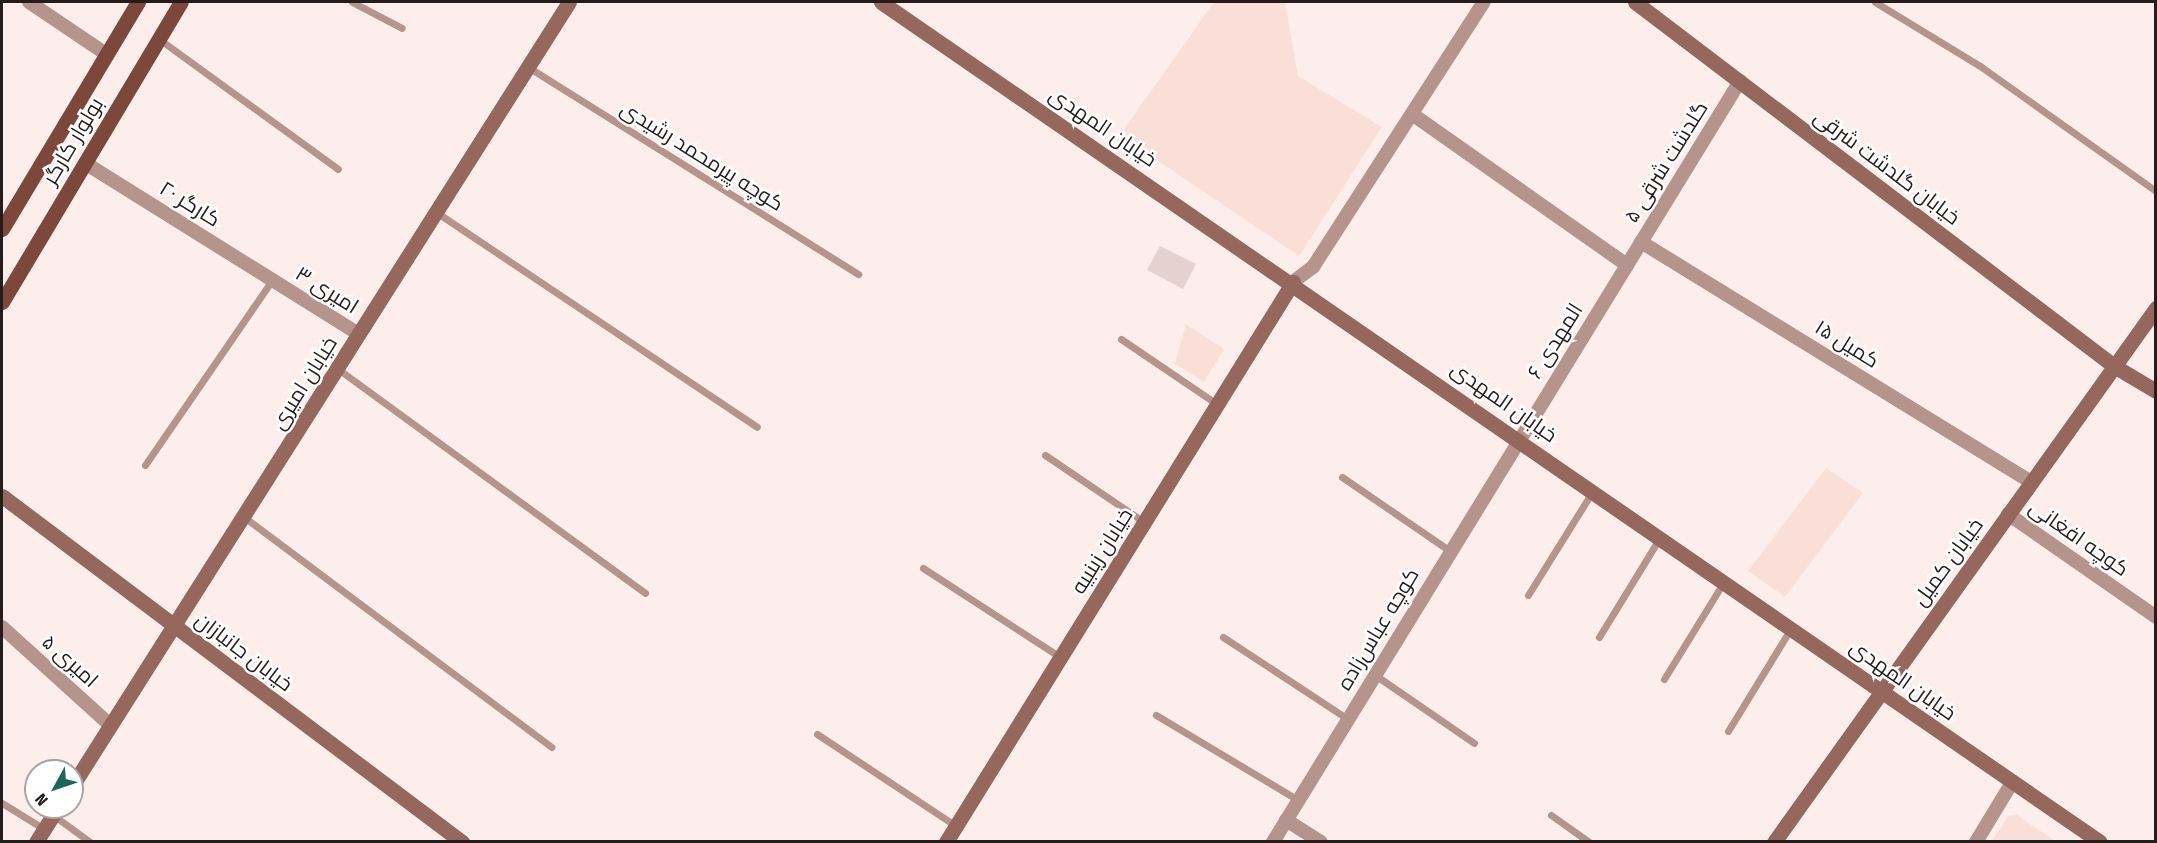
<!DOCTYPE html>
<html>
<head>
<meta charset="utf-8">
<style>
  body { margin:0 }
  #map { position:relative; width:2157px; height:843px; overflow:hidden; background:#fdeeeb; font-family:"Fira Sans Condensed",Cairo,sans-serif }
  div>[style] { position:absolute }
  [style*='--x'] { left:calc(var(--x)*1px); top:calc(var(--y)*1px); width:calc(var(--w)*1px); rotate:calc(var(--a)*1deg) }
  .built>* { inset:0; background:#fadfd9 }
  .building>* { inset:0; background:#e3d2ce }
  .lane>* { height:7px; margin:-3.5px; padding:0 3.5px; transform-origin:3.5px; border-radius:3.5px; background:#b5948d }
  .street>* { height:14px; margin:-7px; padding:0 7px; transform-origin:7px; border-radius:7px; background:#b5948d }
  .secondary>* { height:15px; margin:-7.5px; padding:0 7.5px; transform-origin:7.5px; border-radius:7.5px; background:#95675d }
  .primary>* { height:15px; margin:-7.5px; padding:0 7.5px; transform-origin:7.5px; border-radius:7.5px; background:#7d473c }
  span { translate:-50% -50%; white-space:nowrap; text-align:center; line-height:1.15; -webkit-text-stroke:5px #fff; paint-order:stroke }
  .street-label { font-size:21px; color:#241d1c }
  .frame { position:absolute; inset:0; border:3px solid #241d1c; pointer-events:none }
  .north { position:absolute; left:24px; top:759px; width:60px; height:60px; box-sizing:border-box; background:#fff; border:2px solid #a7a5a4; border-radius:50%; rotate:230deg; font-size:16px; font-weight:700; line-height:24px; text-align:center; color:#241d1c }
  .north::after { content:''; display:block; margin:auto; width:21px; height:27px; background:#1d665c; clip-path:polygon(50% 0,100% 100%,50% 72%,0 100%) }
</style>
</head>
<body>
<div id="map">
  <div class="built">
    <div style="clip-path:polygon(1214px 2px,1285px 2px,1298px 76px,1382px 127px,1299px 256px,1120px 135px)"></div>
    <div style="clip-path:polygon(1186px 324px,1224px 349px,1204px 382px,1175px 364px)"></div>
    <div style="clip-path:polygon(1826px 468px,1863px 493px,1785px 597px,1748px 571px)"></div>
    <div style="clip-path:polygon(2017px 815px,2055px 841px,1992px 841px,2008px 816px)"></div>
  </div>
  <div class="building">
    <div style="clip-path:polygon(1160px 246px,1196px 264px,1183px 289px,1147px 270px)"></div>
  </div>
  <div class="lane">
    <div style="--x:352;--y:2;--w:56;--a:27.5"></div>
    <div style="--x:1875;--y:2;--w:123;--a:31.4"></div>
    <div style="--x:1980;--y:66;--w:216;--a:35.4"></div>
    <div style="--x:159;--y:39;--w:221;--a:36"></div>
    <div style="--x:528;--y:67;--w:390;--a:32.1"></div>
    <div style="--x:436;--y:212;--w:386;--a:33.8"></div>
    <div style="--x:1121;--y:339;--w:116;--a:34.1"></div>
    <div style="--x:338;--y:369;--w:380;--a:36.1"></div>
    <div style="--x:1045;--y:455;--w:120;--a:34.1"></div>
    <div style="--x:145;--y:465;--w:224;--a:-55.5"></div>
    <div style="--x:1342;--y:477;--w:131;--a:34.4"></div>
    <div style="--x:244;--y:517;--w:384;--a:36.8"></div>
    <div style="--x:923;--y:568;--w:163;--a:33"></div>
    <div style="--x:1528;--y:595;--w:121;--a:-58.1"></div>
    <div style="--x:1223;--y:637;--w:149;--a:33.3"></div>
    <div style="--x:1599;--y:637;--w:115;--a:-58.5"></div>
    <div style="--x:1375;--y:675;--w:120;--a:34.5"></div>
    <div style="--x:1664;--y:679;--w:113;--a:-58.4"></div>
    <div style="--x:1156;--y:715;--w:165;--a:30.9"></div>
    <div style="--x:1728;--y:731;--w:119;--a:-58.5"></div>
    <div style="--x:817;--y:734;--w:167;--a:33.5"></div>
    <div style="--x:2;--y:803;--w:49;--a:31.8"></div>
    <div style="--x:53;--y:815;--w:46;--a:36.1"></div>
    <div style="--x:1551;--y:815;--w:47;--a:35.4"></div>
  </div>
  <div class="street">
    <div style="--x:29;--y:2;--w:93;--a:34"></div>
    <div style="--x:1412;--y:114;--w:263;--a:35.1"></div>
    <div style="--x:85;--y:163;--w:323;--a:32"></div>
    <div style="--x:1641;--y:242;--w:458;--a:31.6"></div>
    <div style="--x:1293;--y:282;--w:25;--a:-37"></div>
    <div style="--x:1313;--y:267;--w:315;--a:-57.2"></div>
    <div style="--x:2008;--y:514;--w:180;--a:34.8"></div>
    <div style="--x:2;--y:627;--w:147;--a:42.2"></div>
    <div style="--x:1286;--y:820;--w:41;--a:32.2"></div>
    <div style="--x:1273;--y:842;--w:893;--a:-58.46"></div>
    <div style="--x:1976;--y:842;--w:71;--a:-58.8"></div>
  </div>
  <div class="secondary">
    <div style="--x:881;--y:2;--w:1480;--a:34.57"></div>
    <div style="--x:1635;--y:2;--w:602;--a:37.23"></div>
    <div style="--x:2114;--y:366;--w:49;--a:30.8"></div>
    <div style="--x:2;--y:496;--w:576;--a:36.95"></div>
    <div style="--x:72;--y:786;--w:928;--a:-57.63"></div>
    <div style="--x:36;--y:842;--w:41;--a:-57.8"></div>
    <div style="--x:946;--y:842;--w:659;--a:-58.22"></div>
    <div style="--x:1774;--y:842;--w:657;--a:-54.42"></div>
  </div>
  <div class="primary">
    <div style="--x:2;--y:229;--w:265;--a:-59.1"></div>
    <div style="--x:2;--y:302;--w:349;--a:-59.2"></div>
  </div>
  <div class="street-label">
    <span style="left:1103px;top:127px;rotate:34deg">خیابان المهدی</span>
    <span style="left:73px;top:141px;rotate:-59deg">بولوار کارگر</span>
    <span style="left:702px;top:156px;rotate:32deg">کوچه پیرمحمد رشیدی</span>
    <span style="left:1666px;top:162px;rotate:-58deg">گلدشت شرقی ۵</span>
    <span style="left:1887px;top:167px;rotate:37deg">خیابان گلدشت شرقی</span>
    <span style="left:190px;top:204px;rotate:32deg">کارگر ۲۰</span>
    <span style="left:327px;top:290px;rotate:32deg">امیری ۳</span>
    <span style="left:1555px;top:341px;rotate:-58deg">المهدی ۶</span>
    <span style="left:1847px;top:344px;rotate:32deg">کمیل ۱۵</span>
    <span style="left:304px;top:383px;rotate:-58deg">خیابان امیری</span>
    <span style="left:1504px;top:402px;rotate:35deg">خیابان المهدی</span>
    <span style="left:2079px;top:538px;rotate:35deg">کوچه افغانی</span>
    <span style="left:1102px;top:551px;rotate:-58deg">خیابان زینبیه</span>
    <span style="left:1948px;top:562px;rotate:-54deg">خیابان کمیل</span>
    <span style="left:1378px;top:629px;rotate:-59deg">کوچه عباس‌زاده</span>
    <span style="left:244px;top:652px;rotate:37deg">خیابان جانبازان</span>
    <span style="left:70px;top:661px;rotate:42deg">امیری ۵</span>
    <span style="left:1903px;top:680px;rotate:35deg">خیابان المهدی</span>
  </div>
  <div class="frame"></div>
  <div class="north">N</div>
</div>
</body>
</html>
